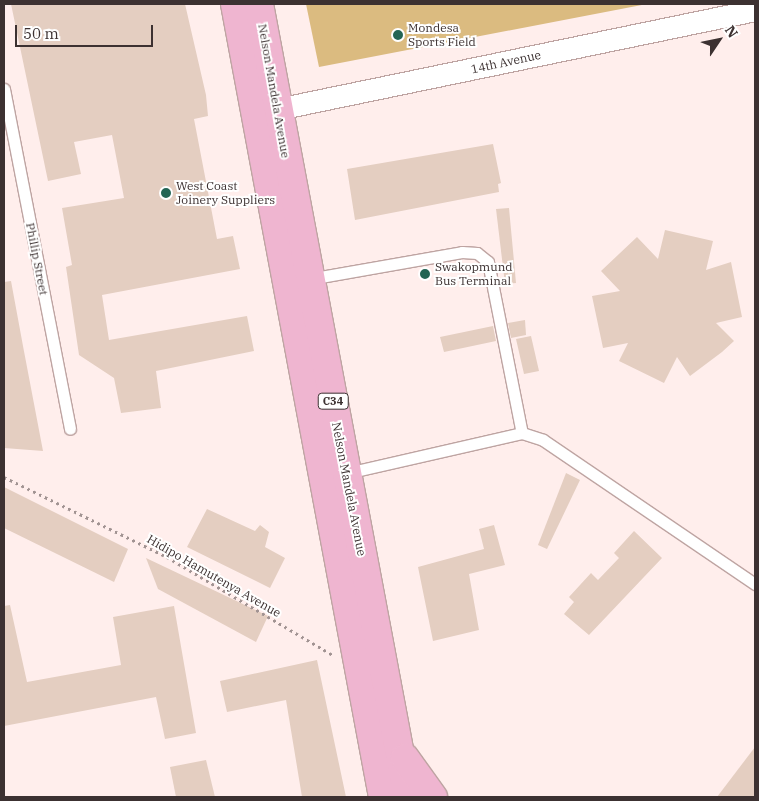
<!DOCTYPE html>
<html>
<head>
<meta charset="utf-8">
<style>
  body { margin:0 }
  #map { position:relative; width:759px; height:801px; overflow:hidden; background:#ffeeec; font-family:"IBM Plex Serif",serif }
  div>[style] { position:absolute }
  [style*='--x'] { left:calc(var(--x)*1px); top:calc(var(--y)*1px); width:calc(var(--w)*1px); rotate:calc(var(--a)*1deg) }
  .green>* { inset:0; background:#dbbb80 }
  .building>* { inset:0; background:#e4cec1 }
  .path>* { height:3px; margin-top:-1.5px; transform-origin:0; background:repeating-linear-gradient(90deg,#a19392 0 2.5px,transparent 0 6.5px) }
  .roads { filter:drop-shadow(1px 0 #bea4a2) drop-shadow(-1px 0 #bea4a2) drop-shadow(0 1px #bea4a2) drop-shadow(0 -1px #bea4a2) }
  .lane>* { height:11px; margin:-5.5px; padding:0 5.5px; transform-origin:5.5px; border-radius:5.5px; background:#fff }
  .street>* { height:21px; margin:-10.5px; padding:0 10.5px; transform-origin:10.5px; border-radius:10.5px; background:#fff }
  .primary>* { height:28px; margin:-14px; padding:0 14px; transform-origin:14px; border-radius:14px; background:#efb5d0 }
  .dots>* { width:14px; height:14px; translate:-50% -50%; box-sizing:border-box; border:2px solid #fff; border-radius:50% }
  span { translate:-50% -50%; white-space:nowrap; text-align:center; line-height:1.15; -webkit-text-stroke:4px #fff; paint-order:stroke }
  .shield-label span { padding:1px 4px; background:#fff; border:1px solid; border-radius:4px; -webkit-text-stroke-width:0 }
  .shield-label { font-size:11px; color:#3c3131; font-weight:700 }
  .poi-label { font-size:12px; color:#3c3131 }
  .left { translate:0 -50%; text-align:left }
  .street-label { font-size:12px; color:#3c3131 }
  .frame { position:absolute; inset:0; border:5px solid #3c3131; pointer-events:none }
  .north { position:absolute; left:694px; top:15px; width:50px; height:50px; -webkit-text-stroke:4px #fff; paint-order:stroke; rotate:56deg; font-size:14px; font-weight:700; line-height:20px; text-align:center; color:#3c3131 }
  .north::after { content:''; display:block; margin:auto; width:18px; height:22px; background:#3c3131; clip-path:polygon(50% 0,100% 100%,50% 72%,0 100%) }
  .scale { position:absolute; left:15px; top:25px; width:138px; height:22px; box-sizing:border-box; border:2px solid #3c3131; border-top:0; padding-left:6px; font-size:15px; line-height:18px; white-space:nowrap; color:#3c3131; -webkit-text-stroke:4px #fff; paint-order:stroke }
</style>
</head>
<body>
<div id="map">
  <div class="green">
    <div style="clip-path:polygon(306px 4px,647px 4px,319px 67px)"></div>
  </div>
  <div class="building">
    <div style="clip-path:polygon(11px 4px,185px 4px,206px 95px,208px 116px,194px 119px,217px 239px,233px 236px,240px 269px,102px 295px,109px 340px,247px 316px,254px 351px,156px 371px,161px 408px,121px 413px,114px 378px,79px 355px,66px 267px,72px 265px,62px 208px,124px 198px,112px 135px,74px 142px,81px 174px,48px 181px)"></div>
    <div style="clip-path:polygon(493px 144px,501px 183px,498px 184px,499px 192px,355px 220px,347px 169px)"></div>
    <div style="clip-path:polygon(509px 208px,516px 283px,505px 284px,496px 209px)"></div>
    <div style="clip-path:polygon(665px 230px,713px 241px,706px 270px,731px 262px,742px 317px,716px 323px,734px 341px,722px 352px,690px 376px,677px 357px,664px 383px,619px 361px,628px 343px,603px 348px,592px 296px,620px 291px,601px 271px,637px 237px,658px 259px)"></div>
    <div style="clip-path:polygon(11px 281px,23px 346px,43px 451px,4px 448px,4px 282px)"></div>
    <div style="clip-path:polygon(525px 320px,526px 335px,511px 338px,508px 323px)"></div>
    <div style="clip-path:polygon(493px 326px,496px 341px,444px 352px,440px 337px)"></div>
    <div style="clip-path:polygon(531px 336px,539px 371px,524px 374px,516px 339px)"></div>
    <div style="clip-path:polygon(566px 473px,580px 480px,547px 549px,538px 545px)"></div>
    <div style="clip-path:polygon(4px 487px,128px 549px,114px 582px,4px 528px)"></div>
    <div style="clip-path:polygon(207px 509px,255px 531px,260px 525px,269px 532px,265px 547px,285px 558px,270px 588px,187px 547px)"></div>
    <div style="clip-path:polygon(494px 525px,505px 565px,469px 574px,479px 630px,433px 641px,418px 567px,484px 549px,479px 529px)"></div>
    <div style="clip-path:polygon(634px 531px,662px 558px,589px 635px,564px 614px,574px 602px,569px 597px,591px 573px,598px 580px,619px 558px,614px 553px)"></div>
    <div style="clip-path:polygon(146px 558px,268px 616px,256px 642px,158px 589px)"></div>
    <div style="clip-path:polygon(10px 605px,27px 682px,121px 665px,113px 617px,174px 606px,196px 733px,165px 739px,156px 697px,4px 726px,4px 606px)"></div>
    <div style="clip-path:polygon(317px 660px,346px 797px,302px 797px,286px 700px,227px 712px,220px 681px)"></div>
    <div style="clip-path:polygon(755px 747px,755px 797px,717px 797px)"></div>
    <div style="clip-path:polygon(206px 760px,215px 797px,176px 797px,170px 767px)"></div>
  </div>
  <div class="path">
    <div style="--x:4;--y:477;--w:182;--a:26.1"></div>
    <div style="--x:167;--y:557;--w:193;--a:30.6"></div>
  </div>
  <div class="roads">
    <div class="lane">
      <div style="--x:4;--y:89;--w:346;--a:79"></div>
      <div style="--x:309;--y:279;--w:155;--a:-10"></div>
      <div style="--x:462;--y:252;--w:15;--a:4"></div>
      <div style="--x:477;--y:253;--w:14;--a:39"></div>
      <div style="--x:488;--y:262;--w:174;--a:78.8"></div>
      <div style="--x:347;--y:473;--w:180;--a:-12.9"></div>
      <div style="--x:522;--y:433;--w:22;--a:18"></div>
      <div style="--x:543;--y:440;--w:256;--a:34.2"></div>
    </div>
    <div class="street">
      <div style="--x:263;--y:112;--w:502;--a:-11.71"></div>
    </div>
    <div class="primary">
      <div style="--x:235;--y:4;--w:807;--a:79.43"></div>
      <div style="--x:259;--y:4;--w:807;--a:79.36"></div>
      <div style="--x:405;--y:758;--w:48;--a:54.3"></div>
    </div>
  </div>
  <div class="dots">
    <div style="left:398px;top:35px;background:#236554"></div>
    <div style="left:166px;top:193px;background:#236554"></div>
    <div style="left:425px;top:274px;background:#236554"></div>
  </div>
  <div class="shield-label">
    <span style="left:333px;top:401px">C34</span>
  </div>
  <div class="poi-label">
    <span class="left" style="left:408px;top:35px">Mondesa<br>Sports Field</span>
    <span class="left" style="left:176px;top:193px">West Coast<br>Joinery Suppliers</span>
    <span class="left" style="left:435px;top:274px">Swakopmund<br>Bus Terminal</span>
  </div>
  <div class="street-label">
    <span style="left:506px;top:62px;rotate:-12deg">14th Avenue</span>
    <span style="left:274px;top:91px;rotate:80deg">Nelson Mandela Avenue</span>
    <span style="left:37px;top:259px;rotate:79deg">Phillip Street</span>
    <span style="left:349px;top:489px;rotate:79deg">Nelson Mandela Avenue</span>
    <span style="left:214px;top:576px;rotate:30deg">Hidipo Hamutenya Avenue</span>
  </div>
  <div class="frame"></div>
  <div class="north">N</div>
  <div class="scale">50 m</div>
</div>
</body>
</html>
